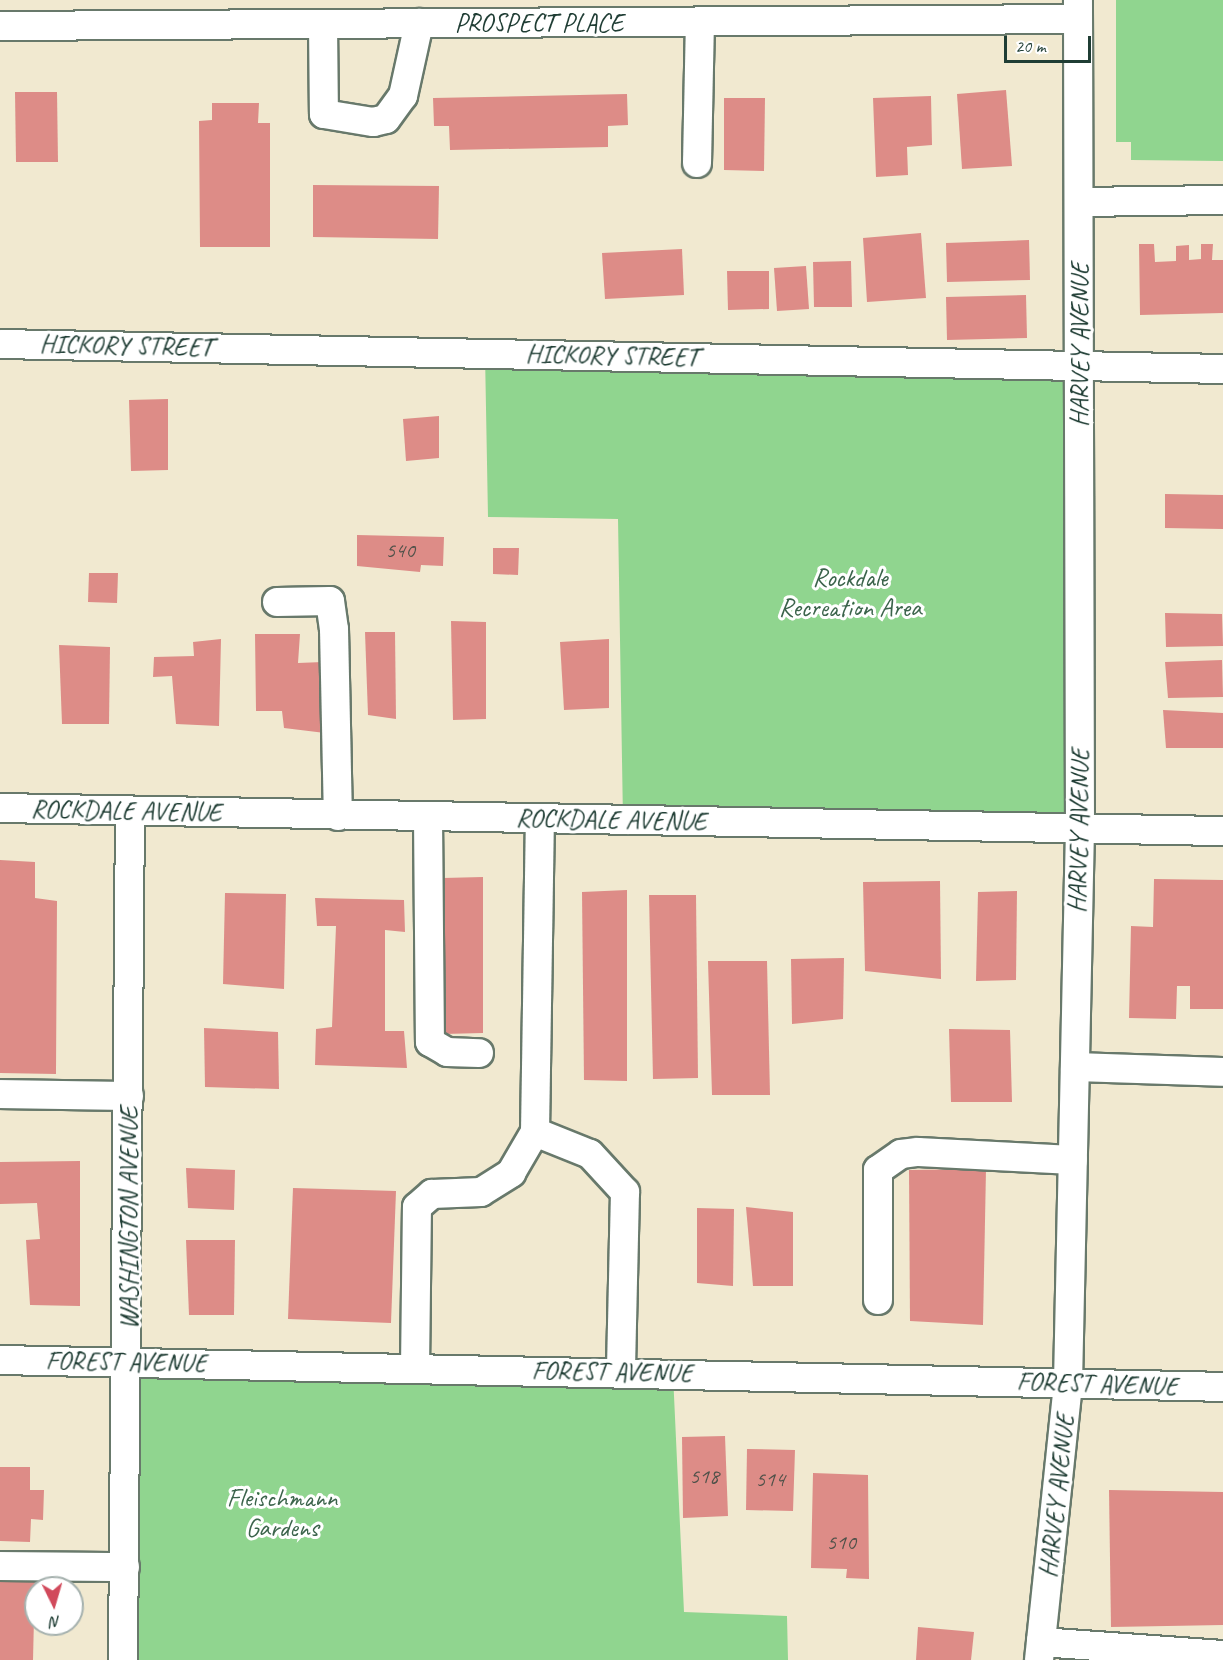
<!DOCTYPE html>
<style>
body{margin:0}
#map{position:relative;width:1223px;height:1660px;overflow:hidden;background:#f1e9d0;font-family:Caveat,sans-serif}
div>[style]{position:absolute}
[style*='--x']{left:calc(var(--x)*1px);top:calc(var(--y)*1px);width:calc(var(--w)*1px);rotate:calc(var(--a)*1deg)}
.green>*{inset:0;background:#90d58f}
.building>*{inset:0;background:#dd8c87}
.roads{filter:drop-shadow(2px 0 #68796b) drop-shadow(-2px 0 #68796b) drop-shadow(0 2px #68796b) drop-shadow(0 -2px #68796b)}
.minor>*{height:28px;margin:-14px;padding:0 14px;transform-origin:14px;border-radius:14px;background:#fff}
span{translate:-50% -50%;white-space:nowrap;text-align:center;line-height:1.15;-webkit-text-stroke:6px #fff;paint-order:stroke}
.number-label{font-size:22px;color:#4e5149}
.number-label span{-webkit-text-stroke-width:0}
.street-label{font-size:26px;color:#1f3d34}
.park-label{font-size:26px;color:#3b634b}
.north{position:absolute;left:24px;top:1576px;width:60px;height:60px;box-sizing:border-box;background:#fff;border:2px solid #a5b1ae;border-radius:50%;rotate:175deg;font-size:16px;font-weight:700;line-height:24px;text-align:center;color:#1f3d34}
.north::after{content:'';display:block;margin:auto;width:21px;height:27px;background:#d1495b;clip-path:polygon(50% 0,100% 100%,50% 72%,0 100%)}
.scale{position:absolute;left:1004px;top:36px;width:87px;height:27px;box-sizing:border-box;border:3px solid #1f3d34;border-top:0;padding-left:8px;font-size:18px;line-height:21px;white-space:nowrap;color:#1f3d34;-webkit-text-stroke:4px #fff;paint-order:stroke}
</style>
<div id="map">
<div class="green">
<i style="clip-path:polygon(1116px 0,1223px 0,1223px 161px,1131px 160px,1131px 142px,1116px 142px)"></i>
<i style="clip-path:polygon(485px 354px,1080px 366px,1080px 828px,623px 820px,618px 519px,488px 517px)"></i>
<i style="clip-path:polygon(128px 1362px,673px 1374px,684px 1612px,787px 1616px,788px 1660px,123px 1660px)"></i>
</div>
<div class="building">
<i style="clip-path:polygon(1006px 90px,1012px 166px,962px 169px,957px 94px)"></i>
<i style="clip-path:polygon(15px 92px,57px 92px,58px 162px,16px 162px)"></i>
<i style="clip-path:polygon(627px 94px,628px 125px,608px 126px,608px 147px,450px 150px,449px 126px,434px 126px,433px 98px)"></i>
<i style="clip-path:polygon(931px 96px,932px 145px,907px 147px,908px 175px,876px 177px,873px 98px)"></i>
<i style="clip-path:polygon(724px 98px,765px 98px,764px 171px,724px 170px)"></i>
<i style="clip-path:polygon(212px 103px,259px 103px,258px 123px,270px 123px,270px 247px,200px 247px,199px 121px,212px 120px)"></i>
<i style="clip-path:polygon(313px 185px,439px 186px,438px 239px,313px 237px)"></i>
<i style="clip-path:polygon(921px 233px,926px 298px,867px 302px,863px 238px)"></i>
<i style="clip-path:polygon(1029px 240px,1030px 280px,947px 282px,946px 243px)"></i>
<i style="clip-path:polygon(1139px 244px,1154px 244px,1155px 262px,1176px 261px,1176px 246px,1189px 245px,1189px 260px,1201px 259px,1201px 244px,1213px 244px,1212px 260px,1223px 260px,1223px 313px,1140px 315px)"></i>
<i style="clip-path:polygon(682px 249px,684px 295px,605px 299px,602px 253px)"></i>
<i style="clip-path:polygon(851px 261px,852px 307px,814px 307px,813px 262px)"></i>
<i style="clip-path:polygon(806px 266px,809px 309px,777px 311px,774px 268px)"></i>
<i style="clip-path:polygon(727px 271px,769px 271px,769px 309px,728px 310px)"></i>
<i style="clip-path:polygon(1026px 295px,1027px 338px,947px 340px,946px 297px)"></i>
<i style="clip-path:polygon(168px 399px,168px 470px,131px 471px,129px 400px)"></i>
<i style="clip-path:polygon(439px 416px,439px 458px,406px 461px,403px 419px)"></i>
<i style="clip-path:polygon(1165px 494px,1223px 495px,1223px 529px,1165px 528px)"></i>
<i style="clip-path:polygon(357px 535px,444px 537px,443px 566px,421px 565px,420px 572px,357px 566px)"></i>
<i style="clip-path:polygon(493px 548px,519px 548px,518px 575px,493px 574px)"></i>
<i style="clip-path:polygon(89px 573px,118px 573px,117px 603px,88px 602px)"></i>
<i style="clip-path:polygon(1165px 613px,1222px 614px,1223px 646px,1166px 647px)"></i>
<i style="clip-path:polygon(451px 621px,486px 622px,486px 719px,453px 720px)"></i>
<i style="clip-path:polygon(365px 632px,395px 632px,396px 719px,368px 715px)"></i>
<i style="clip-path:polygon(255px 634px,300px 634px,298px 663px,323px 662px,325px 733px,284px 728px,282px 711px,256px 711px)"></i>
<i style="clip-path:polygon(221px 639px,219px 726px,176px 724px,172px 676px,153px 677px,154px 657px,194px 656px,193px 642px)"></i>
<i style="clip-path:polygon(609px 639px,609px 708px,564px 710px,560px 642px)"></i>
<i style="clip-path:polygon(59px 645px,110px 647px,109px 724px,62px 724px)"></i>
<i style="clip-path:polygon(1222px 660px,1223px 697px,1168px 698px,1165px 662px)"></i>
<i style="clip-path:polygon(1163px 710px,1223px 713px,1223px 748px,1166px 748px)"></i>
<i style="clip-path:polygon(0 860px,35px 862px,35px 898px,57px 901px,56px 1074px,0 1073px)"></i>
<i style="clip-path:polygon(483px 877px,483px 1033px,444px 1034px,443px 878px)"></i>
<i style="clip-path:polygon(1154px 879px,1223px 880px,1223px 1009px,1190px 1009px,1190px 986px,1177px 986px,1176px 1019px,1129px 1018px,1131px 926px,1153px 927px)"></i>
<i style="clip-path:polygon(940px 881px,941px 979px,865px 971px,863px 882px)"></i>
<i style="clip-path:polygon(627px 890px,627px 1081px,584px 1080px,582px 892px)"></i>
<i style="clip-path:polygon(1017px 891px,1016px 980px,976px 981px,978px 892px)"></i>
<i style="clip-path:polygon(225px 893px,286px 894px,284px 989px,223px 984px)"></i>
<i style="clip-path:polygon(649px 895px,696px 895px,698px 1078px,653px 1079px)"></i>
<i style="clip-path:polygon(315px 898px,404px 900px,405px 932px,385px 930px,385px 1031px,404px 1031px,407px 1068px,315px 1065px,316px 1029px,332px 1027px,336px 926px,317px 926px)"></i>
<i style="clip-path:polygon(844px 958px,843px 1019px,792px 1024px,791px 959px)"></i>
<i style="clip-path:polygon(708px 961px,767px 961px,770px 1095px,712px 1095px)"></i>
<i style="clip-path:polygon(204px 1028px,278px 1032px,279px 1089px,205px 1087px)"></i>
<i style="clip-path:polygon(949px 1029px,1010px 1030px,1012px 1102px,951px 1102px)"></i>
<i style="clip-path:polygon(80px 1161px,80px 1306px,30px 1305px,26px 1240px,40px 1239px,37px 1203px,0 1204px,0 1162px)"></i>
<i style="clip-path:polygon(186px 1168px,235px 1170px,234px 1210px,188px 1208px)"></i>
<i style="clip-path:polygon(986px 1169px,983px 1325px,910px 1321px,909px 1170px)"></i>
<i style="clip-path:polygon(293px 1188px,396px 1191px,391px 1323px,288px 1319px)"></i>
<i style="clip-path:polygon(746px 1207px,793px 1212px,793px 1286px,753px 1286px)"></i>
<i style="clip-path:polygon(697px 1208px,734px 1209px,733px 1286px,697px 1283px)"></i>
<i style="clip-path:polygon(186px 1240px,235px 1240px,234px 1315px,189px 1315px)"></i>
<i style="clip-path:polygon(725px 1436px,728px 1516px,683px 1518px,682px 1437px)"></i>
<i style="clip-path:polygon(747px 1449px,795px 1450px,793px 1511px,746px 1510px)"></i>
<i style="clip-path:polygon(0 1467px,30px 1467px,30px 1490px,44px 1490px,43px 1520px,31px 1519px,30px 1542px,0 1541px)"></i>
<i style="clip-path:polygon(813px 1473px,868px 1475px,869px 1579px,846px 1578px,847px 1569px,811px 1568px)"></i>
<i style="clip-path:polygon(1109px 1490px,1223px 1492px,1223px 1625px,1111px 1627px)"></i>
<i style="clip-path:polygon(0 1575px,35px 1575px,33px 1660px,0 1660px)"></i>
<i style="clip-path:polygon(918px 1627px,974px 1632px,971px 1660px,916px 1660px)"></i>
</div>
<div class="roads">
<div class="minor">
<i style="--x:323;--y:24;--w:90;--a:89.4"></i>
<i style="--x:324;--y:114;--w:50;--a:9.3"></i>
<i style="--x:373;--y:122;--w:13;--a:-13"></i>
<i style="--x:386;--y:119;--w:29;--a:-54"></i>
<i style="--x:403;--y:96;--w:75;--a:-77.6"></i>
<i style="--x:0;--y:26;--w:1078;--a:-0.37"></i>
<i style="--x:697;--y:163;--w:141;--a:-88.8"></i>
<i style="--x:1079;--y:202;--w:144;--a:-0.8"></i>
<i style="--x:0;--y:344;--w:1223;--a:1.17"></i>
<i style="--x:277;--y:602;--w:53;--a:-1.1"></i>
<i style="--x:330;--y:601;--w:28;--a:82"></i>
<i style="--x:334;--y:629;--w:187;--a:88.8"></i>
<i style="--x:0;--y:808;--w:1223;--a:1.08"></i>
<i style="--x:428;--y:817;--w:225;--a:89.5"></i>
<i style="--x:430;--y:1042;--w:20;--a:30"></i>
<i style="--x:447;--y:1052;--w:32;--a:2"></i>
<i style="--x:1075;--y:1067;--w:148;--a:1.9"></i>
<i style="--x:0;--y:1094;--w:129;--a:0.9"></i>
<i style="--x:535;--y:1132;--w:59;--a:21.8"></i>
<i style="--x:590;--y:1154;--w:52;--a:47.4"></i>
<i style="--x:625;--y:1192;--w:181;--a:91.3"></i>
<i style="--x:878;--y:1300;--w:130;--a:-90"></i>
<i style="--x:878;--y:1170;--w:28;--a:-35"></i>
<i style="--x:901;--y:1154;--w:17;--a:-7"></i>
<i style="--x:918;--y:1152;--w:155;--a:3"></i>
<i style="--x:0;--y:1360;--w:1223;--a:1.26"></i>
<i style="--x:415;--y:1368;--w:161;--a:-89.3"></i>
<i style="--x:417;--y:1207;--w:20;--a:-41"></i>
<i style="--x:432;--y:1194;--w:49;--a:-2.3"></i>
<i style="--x:481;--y:1192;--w:36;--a:-32"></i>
<i style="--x:511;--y:1173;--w:48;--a:-59.7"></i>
<i style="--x:535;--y:1132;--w:313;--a:-89.1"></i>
<i style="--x:0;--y:1566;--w:125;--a:0.5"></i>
<i style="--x:1041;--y:1642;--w:182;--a:4.1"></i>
<i style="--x:123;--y:1660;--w:848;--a:-89.53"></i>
<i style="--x:1039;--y:1660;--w:279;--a:-84"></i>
<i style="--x:1068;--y:1383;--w:555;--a:-88.76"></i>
<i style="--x:1080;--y:828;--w:828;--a:-90.14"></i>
</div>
</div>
<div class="number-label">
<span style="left:400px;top:551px">540</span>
<span style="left:704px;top:1477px">518</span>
<span style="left:770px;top:1480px">514</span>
<span style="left:841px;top:1543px">510</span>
</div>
<div class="street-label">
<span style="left:539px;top:23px">PROSPECT PLACE</span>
<span style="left:1080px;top:345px;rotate:-90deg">HARVEY AVENUE</span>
<span style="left:126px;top:346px;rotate:1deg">HICKORY STREET</span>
<span style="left:612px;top:356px;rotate:1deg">HICKORY STREET</span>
<span style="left:126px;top:811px;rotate:1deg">ROCKDALE AVENUE</span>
<span style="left:611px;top:820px;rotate:1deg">ROCKDALE AVENUE</span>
<span style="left:1079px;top:831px;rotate:-89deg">HARVEY AVENUE</span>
<span style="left:129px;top:1218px;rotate:-90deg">WASHINGTON AVENUE</span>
<span style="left:126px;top:1362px;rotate:1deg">FOREST AVENUE</span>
<span style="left:612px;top:1372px;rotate:1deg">FOREST AVENUE</span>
<span style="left:1097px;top:1384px;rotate:2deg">FOREST AVENUE</span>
<span style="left:1057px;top:1496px;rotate:-84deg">HARVEY AVENUE</span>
</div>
<div class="park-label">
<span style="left:850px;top:593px">Rockdale<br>Recreation Area</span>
<span style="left:282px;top:1513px">Fleischmann<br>Gardens</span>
</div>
<div class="north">N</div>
<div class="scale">20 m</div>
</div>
